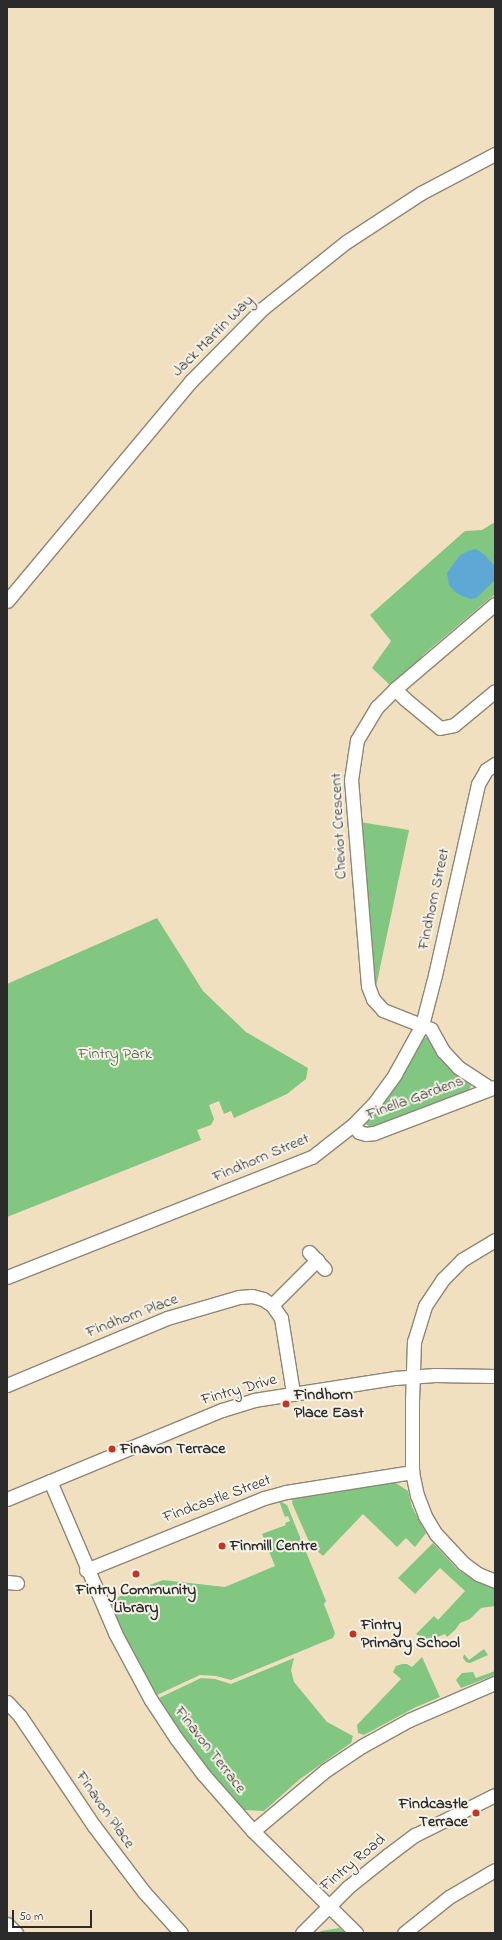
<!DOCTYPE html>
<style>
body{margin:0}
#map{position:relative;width:502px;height:1940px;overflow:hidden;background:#f0e0c0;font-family:"Indie Flower",sans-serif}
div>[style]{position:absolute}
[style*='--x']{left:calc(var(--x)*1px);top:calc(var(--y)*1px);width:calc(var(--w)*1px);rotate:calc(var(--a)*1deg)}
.green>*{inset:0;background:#81c782}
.water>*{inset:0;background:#5da8d5}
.roads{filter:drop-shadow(1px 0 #8e8676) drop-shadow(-1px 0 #8e8676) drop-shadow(0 1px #8e8676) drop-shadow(0 -1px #8e8676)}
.minor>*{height:13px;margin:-6.5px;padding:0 6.5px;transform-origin:6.5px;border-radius:6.5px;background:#fff}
.dots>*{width:11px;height:11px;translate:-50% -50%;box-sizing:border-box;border:2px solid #f7f3e8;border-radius:50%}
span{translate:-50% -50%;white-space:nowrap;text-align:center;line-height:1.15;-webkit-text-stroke:4px #f7f3e8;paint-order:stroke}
.street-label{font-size:16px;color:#2b2b2b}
.park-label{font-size:16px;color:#455a45}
.poi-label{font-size:16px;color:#2b2b2b;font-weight:700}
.left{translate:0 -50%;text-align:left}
.right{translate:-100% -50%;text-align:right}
.frame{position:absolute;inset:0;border:8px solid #2b2b2b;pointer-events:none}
.scale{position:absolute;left:12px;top:1910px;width:80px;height:18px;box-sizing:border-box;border:2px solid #2b2b2b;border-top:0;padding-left:5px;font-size:12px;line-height:14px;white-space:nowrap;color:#2b2b2b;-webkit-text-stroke:3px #f7f3e8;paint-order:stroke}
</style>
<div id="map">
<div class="green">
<i style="clip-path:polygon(495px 522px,495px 594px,423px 655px,417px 664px,391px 686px,372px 668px,391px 641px,370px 615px,465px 531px,482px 530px)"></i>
<i style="clip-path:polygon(360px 822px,409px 830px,376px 987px)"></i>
<i style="clip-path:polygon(157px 918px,203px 991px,246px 1032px,308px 1068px,306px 1079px,287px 1094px,234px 1118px,231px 1111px,224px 1114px,219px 1101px,209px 1105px,214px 1119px,211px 1125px,197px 1130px,201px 1140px,7px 1217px,7px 984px)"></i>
<i style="clip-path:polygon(428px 1037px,471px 1086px,469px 1090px,372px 1128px,366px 1124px,366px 1118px,404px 1070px,422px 1038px)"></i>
<i style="clip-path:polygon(393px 1481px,408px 1491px,412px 1507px,426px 1533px,415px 1547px,406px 1538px,397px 1547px,363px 1514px,323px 1556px,310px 1544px,292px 1503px,293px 1497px)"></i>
<i style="clip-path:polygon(279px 1501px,287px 1505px,326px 1601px,324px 1604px,335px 1633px,333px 1638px,231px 1680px,216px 1676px,200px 1675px,157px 1695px,135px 1658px,108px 1601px,163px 1580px,225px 1587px,275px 1566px,262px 1534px,286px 1525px,285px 1523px,290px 1521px,288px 1516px,285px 1517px)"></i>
<i style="clip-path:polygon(433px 1543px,458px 1570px,473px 1579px,495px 1588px,495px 1606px,481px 1608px,470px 1619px,460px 1623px,455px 1630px,447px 1637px,445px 1634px,435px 1638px,436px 1641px,427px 1640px,416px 1634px,434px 1616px,438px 1620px,465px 1591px,440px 1568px,415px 1594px,398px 1578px)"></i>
<i style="clip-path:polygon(484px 1649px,488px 1655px,470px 1663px,466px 1662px,463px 1658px,464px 1654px,469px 1660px)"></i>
<i style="clip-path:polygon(422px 1657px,440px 1697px,414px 1708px,364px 1735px,358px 1733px,357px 1725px,401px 1679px,393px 1672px,396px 1666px,402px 1664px,407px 1664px,412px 1667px)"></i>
<i style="clip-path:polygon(294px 1658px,291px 1670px,294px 1682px,327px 1722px,353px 1736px,351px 1743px,300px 1779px,264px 1811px,244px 1810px,206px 1766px,181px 1732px,159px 1698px,201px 1678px,215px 1679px,231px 1684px)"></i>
<i style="clip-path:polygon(495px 1671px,495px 1675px,461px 1688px,456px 1680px,462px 1673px,473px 1672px,476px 1678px)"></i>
<i style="clip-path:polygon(339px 1928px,345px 1933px,319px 1933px,321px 1931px)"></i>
</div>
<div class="water">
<i style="clip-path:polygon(476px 549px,485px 555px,495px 567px,495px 580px,476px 598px,471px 599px,462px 596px,455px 592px,449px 585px,447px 573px,460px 555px,468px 551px)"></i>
</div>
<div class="roads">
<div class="minor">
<i style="--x:7;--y:601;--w:287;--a:-50.1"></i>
<i style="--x:191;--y:381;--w:101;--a:-45.4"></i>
<i style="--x:262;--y:309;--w:107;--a:-38.6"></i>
<i style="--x:346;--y:242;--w:90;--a:-33.2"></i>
<i style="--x:421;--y:193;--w:84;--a:-27.8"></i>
<i style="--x:395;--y:689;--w:14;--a:45"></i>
<i style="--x:405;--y:699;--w:45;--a:39.6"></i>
<i style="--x:440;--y:728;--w:14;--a:-12"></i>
<i style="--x:454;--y:725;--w:53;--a:-39.7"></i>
<i style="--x:490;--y:1088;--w:38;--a:-147"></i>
<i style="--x:458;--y:1067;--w:22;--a:-133"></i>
<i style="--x:443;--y:1051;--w:25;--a:-119"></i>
<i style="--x:431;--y:1029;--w:52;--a:-158.4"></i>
<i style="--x:383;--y:1010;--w:15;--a:-132"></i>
<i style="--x:373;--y:999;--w:14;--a:-111"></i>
<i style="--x:368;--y:986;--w:207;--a:-94.7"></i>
<i style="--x:351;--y:780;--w:40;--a:-81.5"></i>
<i style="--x:357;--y:740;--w:39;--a:-59"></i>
<i style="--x:377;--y:707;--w:25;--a:-45"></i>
<i style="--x:395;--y:689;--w:131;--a:-40.4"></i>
<i style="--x:353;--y:1125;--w:9;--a:49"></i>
<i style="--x:359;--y:1132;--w:7;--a:16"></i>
<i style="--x:366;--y:1134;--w:8;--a:-7"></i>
<i style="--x:374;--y:1133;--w:129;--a:-20.8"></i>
<i style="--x:495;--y:1240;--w:39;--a:149"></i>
<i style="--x:462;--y:1260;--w:27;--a:135"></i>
<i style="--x:443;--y:1279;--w:32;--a:124"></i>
<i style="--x:425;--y:1306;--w:37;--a:107"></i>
<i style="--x:414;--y:1341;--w:60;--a:91.9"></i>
<i style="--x:412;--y:1401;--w:71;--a:90"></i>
<i style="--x:412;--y:1472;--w:24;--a:78"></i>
<i style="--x:417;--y:1495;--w:22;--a:69"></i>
<i style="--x:425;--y:1516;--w:21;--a:59"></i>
<i style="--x:436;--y:1534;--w:40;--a:47"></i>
<i style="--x:463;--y:1563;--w:19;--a:36"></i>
<i style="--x:478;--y:1574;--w:18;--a:22"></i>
<i style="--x:309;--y:1252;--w:23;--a:47"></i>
<i style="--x:7;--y:1277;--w:328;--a:-21.5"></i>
<i style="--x:312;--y:1157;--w:52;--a:-38"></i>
<i style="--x:353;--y:1125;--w:32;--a:-46"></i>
<i style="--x:375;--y:1102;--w:34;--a:-54"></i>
<i style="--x:395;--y:1074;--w:56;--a:-61.1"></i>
<i style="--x:422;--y:1025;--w:52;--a:-75.4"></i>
<i style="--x:435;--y:975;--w:196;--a:-77.3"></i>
<i style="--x:478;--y:784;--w:16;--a:-60"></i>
<i style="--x:486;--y:770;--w:11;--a:-34"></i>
<i style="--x:272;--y:1305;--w:64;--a:-45"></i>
<i style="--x:7;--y:1385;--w:173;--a:-22.7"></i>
<i style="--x:167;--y:1318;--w:75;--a:-16.3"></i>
<i style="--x:239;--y:1297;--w:13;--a:-4"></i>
<i style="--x:252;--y:1296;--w:11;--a:15"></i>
<i style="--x:263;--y:1299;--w:11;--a:34"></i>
<i style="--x:272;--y:1305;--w:16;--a:55"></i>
<i style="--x:281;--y:1318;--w:76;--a:80.9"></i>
<i style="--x:50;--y:1481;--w:165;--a:66.8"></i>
<i style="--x:115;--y:1633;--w:76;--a:61.8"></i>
<i style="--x:151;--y:1700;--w:45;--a:56.7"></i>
<i style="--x:176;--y:1738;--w:45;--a:53.1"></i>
<i style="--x:203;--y:1774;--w:76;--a:48.7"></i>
<i style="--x:253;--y:1831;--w:145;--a:44.7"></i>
<i style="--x:7;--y:1499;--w:233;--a:-22.5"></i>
<i style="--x:222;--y:1410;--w:34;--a:-17"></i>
<i style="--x:254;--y:1400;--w:143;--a:-8.9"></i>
<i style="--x:395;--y:1378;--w:40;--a:-4.3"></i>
<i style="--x:435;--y:1375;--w:60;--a:1"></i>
<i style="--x:86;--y:1570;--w:192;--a:-22"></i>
<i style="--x:264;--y:1498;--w:23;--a:-15"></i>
<i style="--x:286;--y:1492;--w:128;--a:-9"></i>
<i style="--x:7;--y:1582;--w:10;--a:6"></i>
<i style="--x:7;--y:1702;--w:19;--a:47"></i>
<i style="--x:20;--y:1716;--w:133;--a:56.1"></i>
<i style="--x:94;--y:1826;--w:83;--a:52.9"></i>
<i style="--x:144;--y:1892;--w:55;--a:47.9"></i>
<i style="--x:253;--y:1831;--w:95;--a:-39.9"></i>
<i style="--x:326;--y:1770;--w:43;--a:-33.7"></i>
<i style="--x:362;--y:1746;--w:54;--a:-29"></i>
<i style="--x:409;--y:1720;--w:94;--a:-23.3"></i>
<i style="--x:7;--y:1924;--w:13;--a:45"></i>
<i style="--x:302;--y:1933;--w:65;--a:-45"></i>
<i style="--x:348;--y:1887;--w:51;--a:-38.7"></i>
<i style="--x:388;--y:1855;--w:34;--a:-37"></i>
<i style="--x:415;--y:1835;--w:89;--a:-26.6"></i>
<i style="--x:404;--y:1933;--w:58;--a:-38.7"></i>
<i style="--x:449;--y:1897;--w:53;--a:-30.4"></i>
</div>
</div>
<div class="dots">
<i style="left:286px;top:1404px;background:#c8321e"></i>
<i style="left:112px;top:1449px;background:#c8321e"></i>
<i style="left:222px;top:1546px;background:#c8321e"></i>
<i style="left:136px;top:1574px;background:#c8321e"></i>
<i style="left:353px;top:1634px;background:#c8321e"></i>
<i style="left:476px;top:1813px;background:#c8321e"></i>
</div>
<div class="street-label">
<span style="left:213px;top:336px;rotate:-45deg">Jack Martin Way</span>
<span style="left:339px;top:826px;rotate:-93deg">Cheviot Crescent</span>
<span style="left:434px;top:899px;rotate:-78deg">Findhorn Street</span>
<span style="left:415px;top:1098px;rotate:-20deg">Finella Gardens</span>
<span style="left:261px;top:1158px;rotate:-23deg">Findhorn Street</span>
<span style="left:132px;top:1316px;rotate:-21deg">Findhorn Place</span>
<span style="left:239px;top:1390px;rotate:-16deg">Fintry Drive</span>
<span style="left:217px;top:1499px;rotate:-20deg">Findcastle Street</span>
<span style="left:210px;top:1750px;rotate:52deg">Finavon Terrace</span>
<span style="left:105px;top:1810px;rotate:55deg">Finavon Place</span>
<span style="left:353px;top:1863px;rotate:-40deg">Fintry Road</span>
</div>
<div class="park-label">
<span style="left:115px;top:1054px">Fintry Park</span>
</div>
<div class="poi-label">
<span class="left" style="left:294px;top:1404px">Findhorn<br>Place East</span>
<span class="left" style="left:120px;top:1449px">Finavon Terrace</span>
<span class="left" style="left:230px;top:1546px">Finmill Centre</span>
<span style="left:136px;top:1599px">Fintry Community<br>Library</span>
<span class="left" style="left:361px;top:1634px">Fintry<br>Primary School</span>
<span class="right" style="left:468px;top:1813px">Findcastle<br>Terrace</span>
</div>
<div class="frame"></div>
<div class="scale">50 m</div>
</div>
